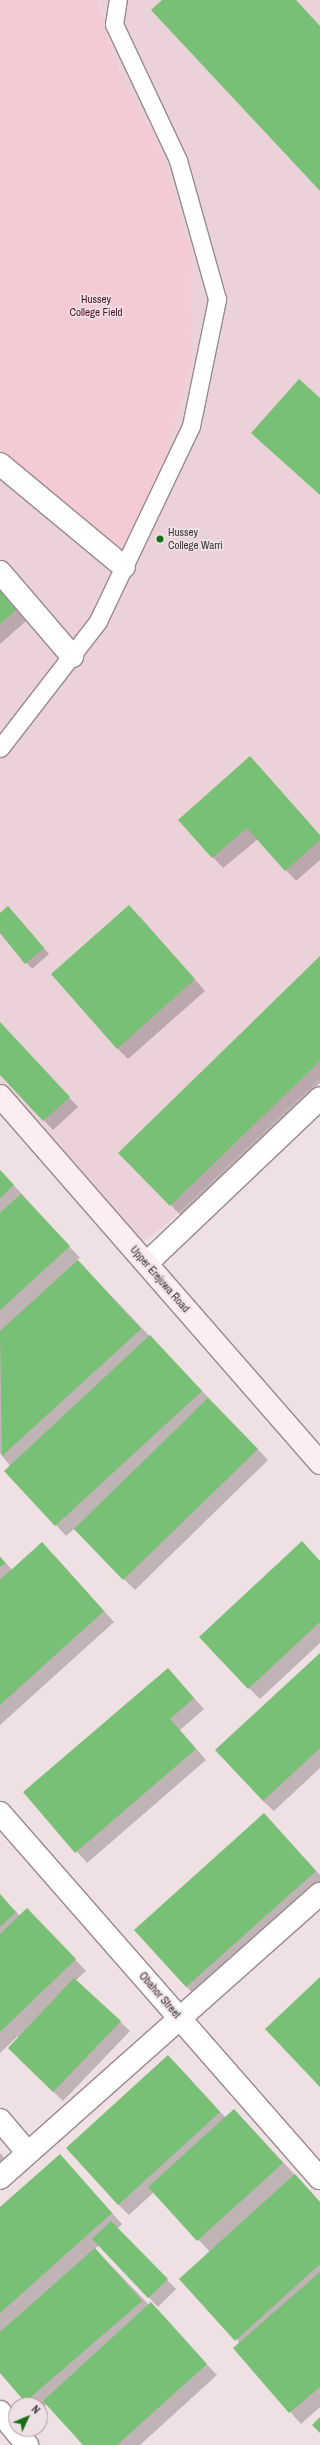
<!DOCTYPE html>
<style>
body{margin:0}
#map{position:relative;width:320px;height:2445px;overflow:hidden;background:#efe0e3;font-family:"Archivo Narrow",sans-serif}
div>[style]{position:absolute}
[style*='--x']{left:calc(var(--x)*1px);top:calc(var(--y)*1px);width:calc(var(--w)*1px);rotate:calc(var(--a)*1deg)}
.built>*{inset:0;background:#ead2d8}
.green>*{inset:0;background:#f4cbd5}
.shadow>*{inset:0;background:#0003}
.building>*{inset:0;background:#77c075}
.roads{filter:drop-shadow(1px 0 #998a8e) drop-shadow(-1px 0 #998a8e) drop-shadow(0 1px #998a8e) drop-shadow(0 -1px #998a8e)}
.lane>*{height:17px;margin:-8.5px;padding:0 8.5px;transform-origin:8.5px;border-radius:8.5px;background:#fff}
.street>*{height:22px;margin:-11px;padding:0 11px;transform-origin:11px;border-radius:11px;background:#fff}
.secondary>*{height:22px;margin:-11px;padding:0 11px;transform-origin:11px;border-radius:11px;background:#fcedf1}
.dots>*{width:11px;height:11px;translate:-50% -50%;box-sizing:border-box;border:2px solid #efe0e3;border-radius:50%}
span{translate:-50% -50%;white-space:nowrap;text-align:center;line-height:1.15;-webkit-text-stroke:3.5px #efe0e3;paint-order:stroke}
.park-label{font-size:11px;color:#52132a}
.poi-label{font-size:11px;color:#40393b}
.left{translate:0 -50%;text-align:left}
.street-label{font-size:11px;color:#40393b}
.north{position:absolute;left:8px;top:2397px;width:40px;height:40px;box-sizing:border-box;background:#efe0e3;border:1px solid #a99da0;border-radius:50%;rotate:46deg;font-size:11px;font-weight:700;line-height:16px;text-align:center;color:#40393b}
.north::after{content:'';display:block;margin:auto;width:14px;height:18px;background:#176f1a;clip-path:polygon(50% 0,100% 100%,50% 72%,0 100%)}
</style>
<div id="map">
<div class="built">
<i style="clip-path:polygon(0 0,320px 0,320px 1078px,162px 1228px,140px 1244px,0 1087px)"></i>
</div>
<div class="green">
<i style="clip-path:polygon(0 0,96px 0,118px 71px,160px 148px,191px 255px,192px 358px,167px 452px,120px 556px,0 449px)"></i>
</div>
<div class="shadow">
<i style="clip-path:polygon(0 591px,26px 621px,0 644px)"></i>
<i style="clip-path:polygon(179px 820px,320px 835px,320px 860px,296px 881px,258px 839px,223px 868px)"></i>
<i style="clip-path:polygon(14px 913px,49px 954px,32px 969px,0 932px,0 914px)"></i>
<i style="clip-path:polygon(140px 917px,205px 991px,128px 1059px,117px 1048px)"></i>
<i style="clip-path:polygon(320px 958px,320px 1083px,182px 1217px,171px 1205px)"></i>
<i style="clip-path:polygon(0 1023px,78px 1107px,53px 1130px,0 1073px)"></i>
<i style="clip-path:polygon(0 1170px,80px 1258px,77px 1260px,268px 1460px,135px 1590px,74px 1529px,66px 1536px,56px 1525px,0 1453px)"></i>
<i style="clip-path:polygon(53px 1554px,114px 1622px,0 1725px,0 1556px,12px 1570px)"></i>
<i style="clip-path:polygon(320px 1562px,320px 1643px,260px 1699px,249px 1688px)"></i>
<i style="clip-path:polygon(320px 1654px,320px 1768px,274px 1811px,263px 1801px)"></i>
<i style="clip-path:polygon(168px 1669px,204px 1709px,180px 1730px,206px 1760px,87px 1863px,25px 1792px)"></i>
<i style="clip-path:polygon(264px 1814px,320px 1875px,320px 1888px,197px 1998px,135px 1930px)"></i>
<i style="clip-path:polygon(0 1895px,20px 1916px,38px 1920px,86px 1971px,76px 1980px,130px 2031px,63px 2101px,18px 2058px,18px 2036px,0 2053px)"></i>
<i style="clip-path:polygon(179px 2067px,226px 2118px,245px 2121px,320px 2202px,320px 2407px,301px 2424px,234px 2348px,239px 2344px,210px 2252px,154px 2192px,129px 2215px,118px 2204px)"></i>
<i style="clip-path:polygon(0 2153px,7px 2161px,0 2168px)"></i>
<i style="clip-path:polygon(70px 2166px,122px 2224px,117px 2229px,176px 2289px,158px 2307px,99px 2245px,95px 2249px,217px 2375px,140px 2445px,84px 2445px,47px 2404px,40px 2410px,40px 2405px,30px 2405px,0 2372px,0 2209px)"></i>
</div>
<div class="building">
<i style="clip-path:polygon(162px 0,296px 0,320px 26px,320px 191px,151px 10px)"></i>
<i style="clip-path:polygon(299px 379px,320px 398px,320px 495px,251px 433px)"></i>
<i style="clip-path:polygon(0 591px,16px 610px,0 624px)"></i>
<i style="clip-path:polygon(250px 756px,320px 835px,320px 840px,285px 871px,247px 828px,212px 858px,178px 820px)"></i>
<i style="clip-path:polygon(129px 905px,195px 979px,117px 1049px,51px 974px)"></i>
<i style="clip-path:polygon(8px 906px,44px 948px,25px 964px,0 933px,0 913px)"></i>
<i style="clip-path:polygon(320px 956px,320px 1061px,170px 1206px,118px 1153px)"></i>
<i style="clip-path:polygon(0 1022px,70px 1097px,43px 1121px,0 1075px)"></i>
<i style="clip-path:polygon(0 1170px,14px 1185px,0 1198px)"></i>
<i style="clip-path:polygon(21px 1194px,70px 1246px,0 1310px,0 1213px)"></i>
<i style="clip-path:polygon(78px 1260px,141px 1329px,2px 1456px,0 1331px)"></i>
<i style="clip-path:polygon(150px 1335px,202px 1391px,55px 1526px,4px 1471px)"></i>
<i style="clip-path:polygon(208px 1398px,258px 1449px,123px 1580px,74px 1529px)"></i>
<i style="clip-path:polygon(302px 1541px,320px 1561px,320px 1622px,248px 1689px,199px 1637px)"></i>
<i style="clip-path:polygon(42px 1542px,104px 1611px,0 1705px,0 1580px)"></i>
<i style="clip-path:polygon(0 1557px,5px 1563px,0 1567px)"></i>
<i style="clip-path:polygon(320px 1653px,320px 1748px,263px 1801px,215px 1750px)"></i>
<i style="clip-path:polygon(168px 1668px,194px 1698px,170px 1719px,196px 1749px,75px 1853px,23px 1792px)"></i>
<i style="clip-path:polygon(264px 1813px,316px 1871px,186px 1987px,134px 1930px)"></i>
<i style="clip-path:polygon(0 1894px,16px 1912px,0 1927px)"></i>
<i style="clip-path:polygon(27px 1908px,76px 1959px,0 2032px,0 1934px)"></i>
<i style="clip-path:polygon(320px 1977px,320px 2087px,265px 2029px)"></i>
<i style="clip-path:polygon(74px 1978px,121px 2021px,53px 2092px,8px 2048px)"></i>
<i style="clip-path:polygon(168px 2055px,220px 2112px,118px 2205px,66px 2148px)"></i>
<i style="clip-path:polygon(234px 2109px,283px 2163px,197px 2241px,148px 2187px)"></i>
<i style="clip-path:polygon(60px 2154px,112px 2213px,0 2313px,0 2207px)"></i>
<i style="clip-path:polygon(295px 2174px,320px 2202px,320px 2264px,235px 2341px,179px 2279px)"></i>
<i style="clip-path:polygon(111px 2221px,168px 2279px,148px 2298px,92px 2239px)"></i>
<i style="clip-path:polygon(95px 2248px,142px 2301px,25px 2402px,0 2373px,0 2332px)"></i>
<i style="clip-path:polygon(320px 2272px,320px 2387px,289px 2413px,233px 2348px)"></i>
<i style="clip-path:polygon(151px 2302px,207px 2364px,117px 2445px,83px 2445px,43px 2401px)"></i>
<i style="clip-path:polygon(320px 2417px,320px 2433px,312px 2425px)"></i>
</div>
<div class="roads">
<div class="lane">
<i style="--x:0;--y:748;--w:160;--a:-52.3"></i>
<i style="--x:98;--y:621;--w:216;--a:-64.5"></i>
<i style="--x:191;--y:426;--w:130;--a:-78.4"></i>
<i style="--x:217;--y:299;--w:144;--a:-105.7"></i>
<i style="--x:178;--y:160;--w:150;--a:-115.2"></i>
<i style="--x:114;--y:24;--w:24;--a:-81"></i>
</div>
<div class="street">
<i style="--x:0;--y:464;--w:161;--a:39.7"></i>
<i style="--x:0;--y:572;--w:111;--a:49.4"></i>
<i style="--x:147;--y:1263;--w:239;--a:-43.6"></i>
<i style="--x:0;--y:1813;--w:485;--a:48.8"></i>
<i style="--x:0;--y:2120;--w:42;--a:49.8"></i>
<i style="--x:0;--y:2178;--w:428;--a:-41.6"></i>
<i style="--x:0;--y:2412;--w:43;--a:50.7"></i>
</div>
<div class="secondary">
<i style="--x:0;--y:1096;--w:487;--a:48.9"></i>
</div>
</div>
<div class="dots">
<i style="left:160px;top:539px;background:#176f1a"></i>
</div>
<div class="park-label">
<span style="left:96px;top:306px">Hussey<br>College Field</span>
</div>
<div class="poi-label">
<span class="left" style="left:168px;top:539px">Hussey<br>College Warri</span>
</div>
<div class="street-label">
<span style="left:160px;top:1279px;rotate:49deg">Upper Erejuwa Road</span>
<span style="left:160px;top:1995px;rotate:49deg">Obahor Street</span>
</div>
<div class="north">N</div>
</div>
